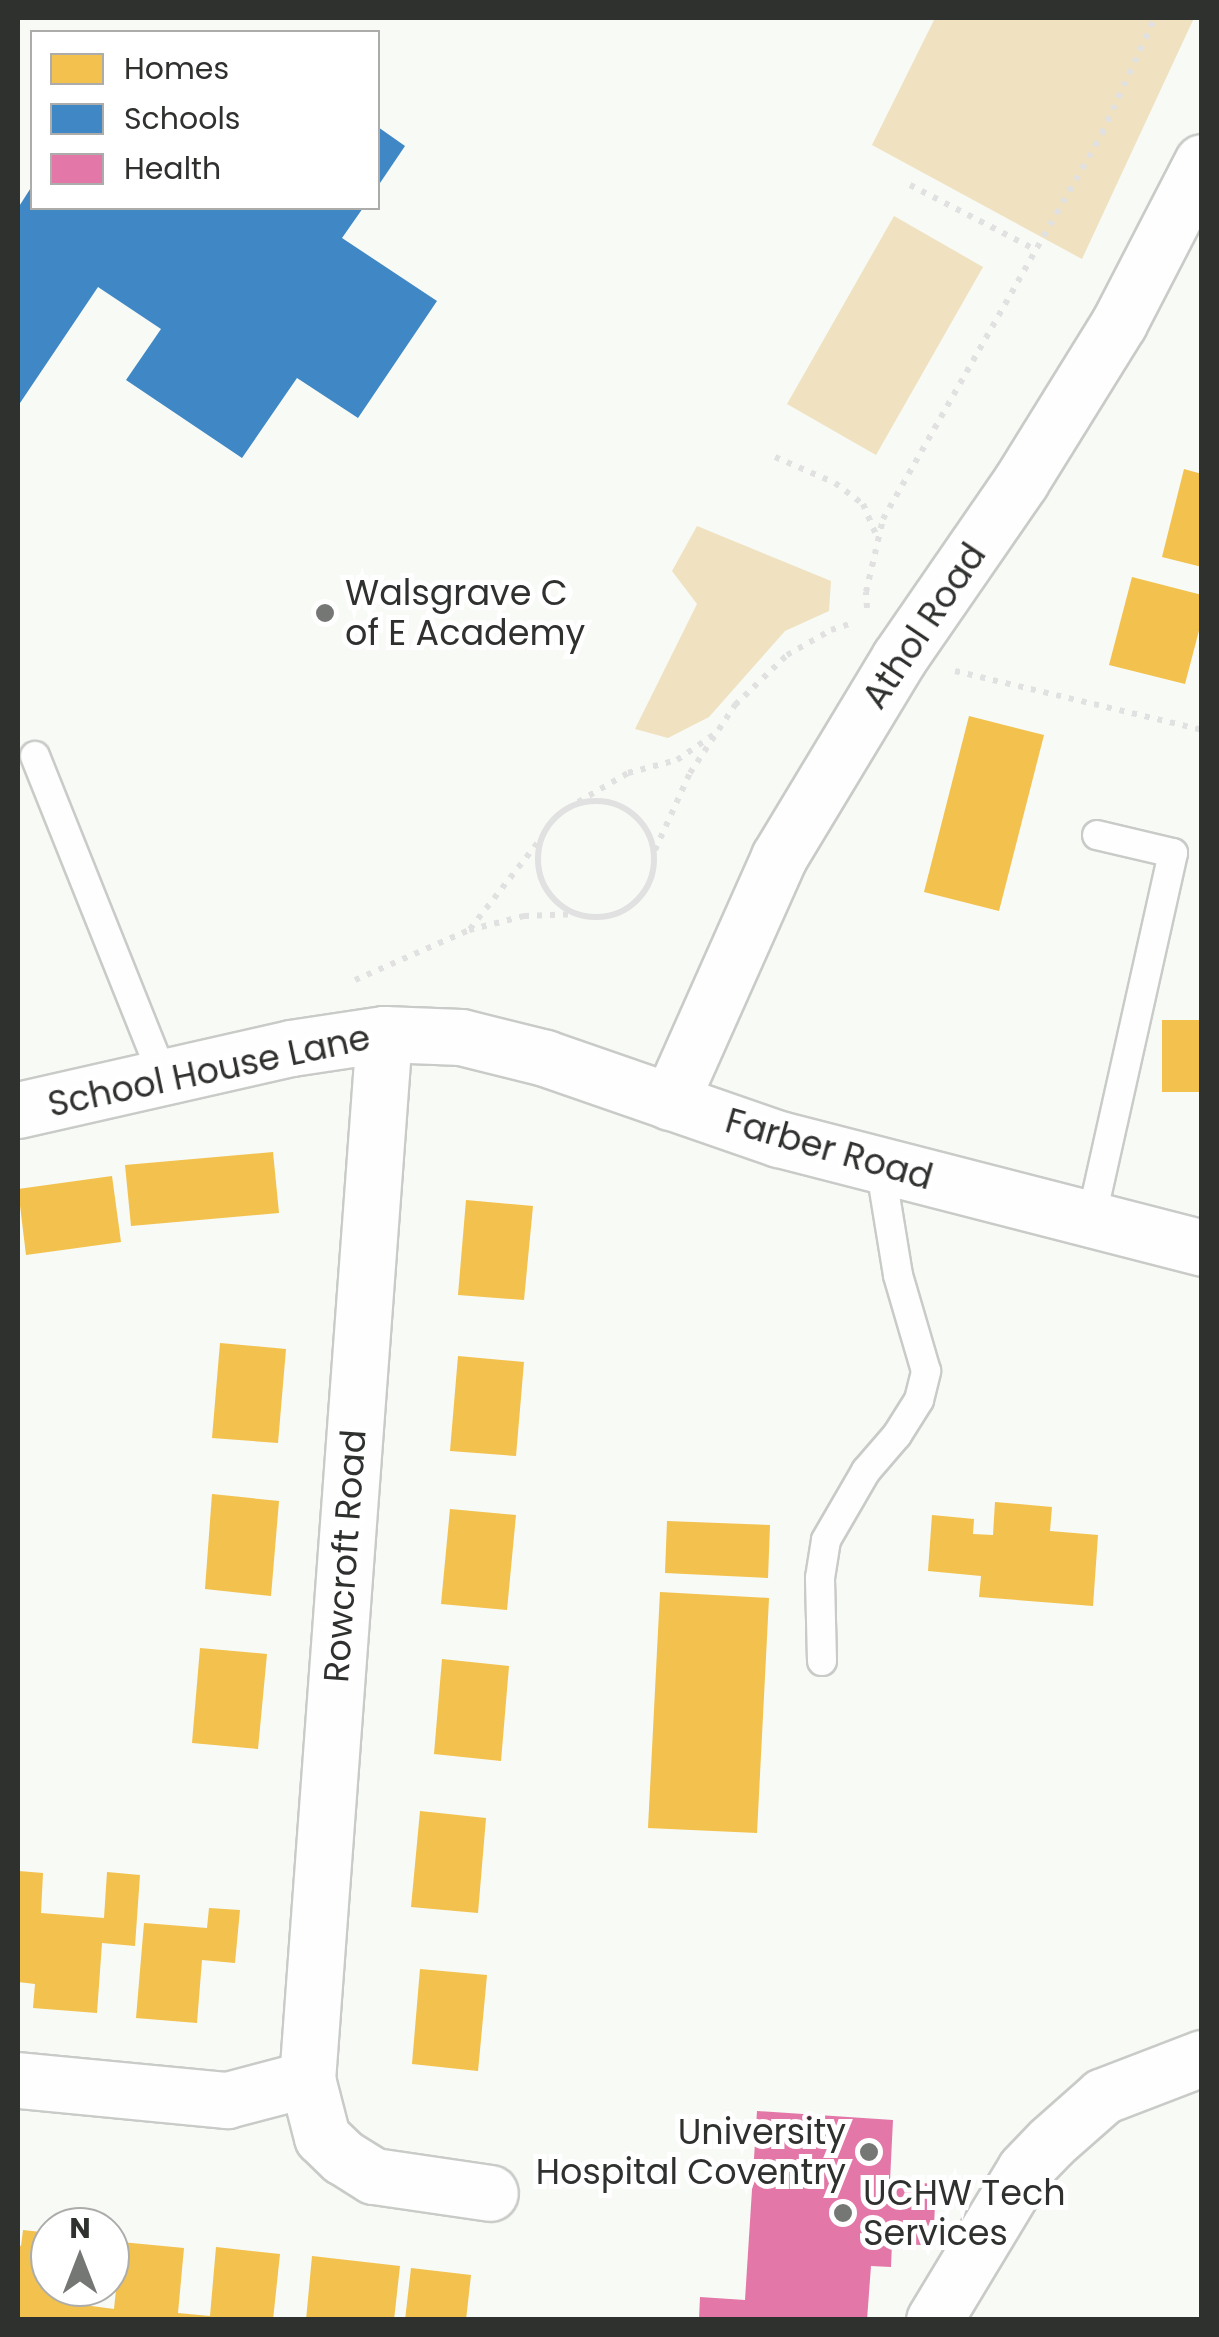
<!DOCTYPE html>
<style>
body{margin:0}
#map{position:relative;width:1219px;height:2337px;overflow:hidden;background:#f7faf5;font-family:Poppins,sans-serif}
div>[style]{position:absolute}
[style*='--x']{left:calc(var(--x)*1px);top:calc(var(--y)*1px);width:calc(var(--w)*1px);rotate:calc(var(--a)*1deg)}
.green>*{inset:0;background:#f0e1c0}
.homes>*{inset:0;background:#f2c14e}
.schools>*{inset:0;background:#3f88c5}
.health>*{inset:0;background:#e377a8}
.path>*{height:6px;margin-top:-3px;transform-origin:0;background:repeating-linear-gradient(90deg,#e0e1e0 0 5px,transparent 0 13px)}
.path>.ring{margin:-3px;padding:0;box-sizing:content-box;background:none;border:6px solid #e0e1e0;border-radius:50%}
.roads{filter:drop-shadow(2px 0 #c8cbc7) drop-shadow(-2px 0 #c8cbc7) drop-shadow(0 2px #c8cbc7) drop-shadow(0 -2px #c8cbc7)}
.lane>*{height:28px;margin:-14px;padding:0 14px;transform-origin:14px;border-radius:14px;background:#fefefe}
.street>*{height:55px;margin:-27.5px;padding:0 27.5px;transform-origin:27.5px;border-radius:27.5px;background:#fefefe}
.dots>*{width:28px;height:28px;translate:-50% -50%;box-sizing:border-box;border:5px solid #fff;border-radius:50%}
span{translate:-50% -50%;white-space:nowrap;text-align:center;line-height:1.15;-webkit-text-stroke:10px #fff;paint-order:stroke}
.poi-label{font-size:35px;color:#2f312e}
.left{translate:0 -50%;text-align:left}
.right{translate:-100% -50%;text-align:right}
.street-label{font-size:35px;color:#2f312e}
.frame{position:absolute;inset:0;border:20px solid #2f312e;pointer-events:none}
.legend{position:absolute;left:30px;top:30px;width:350px;height:180px;box-sizing:border-box;background:#fff;border:2px solid #acadab;margin:0;padding:12px 18px;list-style:none;font-size:30px;color:#2f312e}
.legend li{display:flex;align-items:center;gap:20px;height:50px}
.legend b{width:50px;border:2px solid #acadab}
.north{position:absolute;left:30px;top:2207px;width:100px;height:100px;box-sizing:border-box;background:#fff;border:2px solid #acadab;border-radius:50%;rotate:0deg;font-size:28px;font-weight:700;line-height:40px;text-align:center;color:#2f312e}
.north::after{content:'';display:block;margin:auto;width:35px;height:45px;background:#757774;clip-path:polygon(50% 0,100% 100%,50% 72%,0 100%)}
</style>
<div id="map">
<div class="green">
<i style="clip-path:polygon(935px 18px,1194px 18px,1082px 259px,872px 145px)"></i>
<i style="clip-path:polygon(894px 216px,983px 267px,876px 455px,787px 404px)"></i>
<i style="clip-path:polygon(697px 526px,831px 581px,829px 611px,785px 631px,709px 717px,668px 738px,635px 729px,697px 604px,672px 571px)"></i>
</div>
<div class="homes">
<i style="clip-path:polygon(1184px 469px,1202px 474px,1202px 567px,1162px 557px)"></i>
<i style="clip-path:polygon(1132px 577px,1202px 595px,1202px 619px,1185px 684px,1109px 665px)"></i>
<i style="clip-path:polygon(969px 716px,1044px 735px,999px 911px,924px 892px)"></i>
<i style="clip-path:polygon(1162px 1020px,1202px 1020px,1202px 1092px,1162px 1092px)"></i>
<i style="clip-path:polygon(273px 1152px,279px 1213px,131px 1226px,125px 1165px)"></i>
<i style="clip-path:polygon(112px 1176px,121px 1242px,26px 1255px,18px 1189px)"></i>
<i style="clip-path:polygon(466px 1200px,533px 1206px,524px 1300px,458px 1295px)"></i>
<i style="clip-path:polygon(220px 1343px,286px 1349px,278px 1443px,212px 1438px)"></i>
<i style="clip-path:polygon(458px 1356px,524px 1362px,516px 1456px,450px 1451px)"></i>
<i style="clip-path:polygon(212px 1494px,279px 1501px,271px 1596px,205px 1589px)"></i>
<i style="clip-path:polygon(995px 1502px,1052px 1507px,1050px 1531px,1098px 1535px,1093px 1606px,979px 1597px,981px 1576px,928px 1571px,932px 1515px,974px 1519px,973px 1534px,993px 1535px)"></i>
<i style="clip-path:polygon(450px 1509px,516px 1515px,507px 1610px,441px 1604px)"></i>
<i style="clip-path:polygon(667px 1521px,770px 1525px,768px 1578px,665px 1573px)"></i>
<i style="clip-path:polygon(660px 1592px,769px 1598px,757px 1833px,648px 1828px)"></i>
<i style="clip-path:polygon(200px 1648px,267px 1654px,258px 1749px,192px 1743px)"></i>
<i style="clip-path:polygon(442px 1659px,509px 1666px,501px 1761px,434px 1754px)"></i>
<i style="clip-path:polygon(420px 1811px,486px 1818px,478px 1913px,411px 1907px)"></i>
<i style="clip-path:polygon(19px 1871px,43px 1873px,41px 1913px,104px 1918px,107px 1872px,140px 1875px,135px 1946px,102px 1943px,97px 2013px,33px 2008px,35px 1984px,18px 1982px)"></i>
<i style="clip-path:polygon(209px 1908px,240px 1910px,235px 1963px,202px 1960px,197px 2023px,136px 2018px,144px 1923px,207px 1928px)"></i>
<i style="clip-path:polygon(420px 1969px,487px 1975px,478px 2071px,412px 2064px)"></i>
<i style="clip-path:polygon(23px 2230px,50px 2233px,50px 2287px,86px 2287px,84px 2305px,114px 2309px,121px 2242px,184px 2248px,178px 2313px,210px 2316px,216px 2247px,280px 2254px,273px 2320px,18px 2320px,18px 2245px,21px 2246px)"></i>
<i style="clip-path:polygon(312px 2256px,400px 2266px,394px 2320px,306px 2320px)"></i>
<i style="clip-path:polygon(411px 2268px,471px 2275px,466px 2320px,405px 2320px)"></i>
</div>
<div class="schools">
<i style="clip-path:polygon(378px 127px,405px 146px,378px 186px)"></i>
<i style="clip-path:polygon(32px 186px,32px 208px,363px 208px,342px 238px,437px 301px,358px 418px,297px 378px,242px 458px,126px 380px,161px 329px,98px 287px,18px 406px,18px 208px)"></i>
</div>
<div class="health">
<i style="clip-path:polygon(757px 2111px,893px 2120px,890px 2181px,936px 2184px,933px 2246px,892px 2243px,891px 2267px,871px 2266px,867px 2320px,699px 2320px,700px 2297px,745px 2300px)"></i>
</div>
<div class="path">
<i style="--x:910;--y:185;--w:142;--a:27.3"></i>
<i style="--x:775;--y:457;--w:65;--a:23.4"></i>
<i style="--x:835;--y:483;--w:35;--a:37"></i>
<i style="--x:863;--y:504;--w:38;--a:67"></i>
<i style="--x:867;--y:608;--w:16;--a:-94"></i>
<i style="--x:866;--y:592;--w:75;--a:-76.9"></i>
<i style="--x:883;--y:519;--w:444;--a:-60.4"></i>
<i style="--x:1102;--y:133;--w:127;--a:-65.3"></i>
<i style="--x:955;--y:671;--w:254;--a:13.4"></i>
<i class="ring" style="left:538px;top:801px;width:110px;height:110px"></i>
<i style="--x:578;--y:802;--w:58;--a:-30.1"></i>
<i style="--x:628;--y:773;--w:51;--a:-14.9"></i>
<i style="--x:677;--y:760;--w:44;--a:-34.8"></i>
<i style="--x:655;--y:850;--w:85;--a:-65.6"></i>
<i style="--x:690;--y:773;--w:82;--a:-56.5"></i>
<i style="--x:735;--y:705;--w:72;--a:-43.9"></i>
<i style="--x:787;--y:655;--w:51;--a:-29.6"></i>
<i style="--x:831;--y:630;--w:23;--a:-18"></i>
<i style="--x:470;--y:929;--w:112;--a:-51.9"></i>
<i style="--x:355;--y:980;--w:124;--a:-23.7"></i>
<i style="--x:469;--y:930;--w:57;--a:-14.3"></i>
<i style="--x:524;--y:916;--w:55;--a:-2.1"></i>
</div>
<div class="roads">
<div class="lane">
<i style="--x:35;--y:756;--w:347;--a:68.2"></i>
<i style="--x:1091;--y:1220;--w:376;--a:-77.4"></i>
<i style="--x:1173;--y:853;--w:78;--a:-166.7"></i>
<i style="--x:822;--y:1661;--w:83;--a:-91.4"></i>
<i style="--x:820;--y:1578;--w:38;--a:-81"></i>
<i style="--x:826;--y:1540;--w:80;--a:-59.9"></i>
<i style="--x:866;--y:1471;--w:48;--a:-49.3"></i>
<i style="--x:897;--y:1435;--w:41;--a:-57.8"></i>
<i style="--x:919;--y:1400;--w:30;--a:-76"></i>
<i style="--x:926;--y:1371;--w:100;--a:-106.3"></i>
<i style="--x:898;--y:1275;--w:111;--a:-99.3"></i>
</div>
<div class="street">
<i style="--x:384;--y:1034;--w:1048;--a:94.21"></i>
<i style="--x:307;--y:2079;--w:60;--a:75.5"></i>
<i style="--x:322;--y:2137;--w:29;--a:44"></i>
<i style="--x:343;--y:2157;--w:36;--a:32"></i>
<i style="--x:374;--y:2176;--w:117;--a:8.3"></i>
<i style="--x:670;--y:1102;--w:268;--a:-66"></i>
<i style="--x:779;--y:857;--w:232;--a:-58.9"></i>
<i style="--x:899;--y:658;--w:215;--a:-55.4"></i>
<i style="--x:1021;--y:481;--w:186;--a:-58.2"></i>
<i style="--x:1119;--y:323;--w:181;--a:-62.7"></i>
<i style="--x:18;--y:1110;--w:280;--a:-12.8"></i>
<i style="--x:291;--y:1048;--w:94;--a:-8.6"></i>
<i style="--x:384;--y:1034;--w:77;--a:2.2"></i>
<i style="--x:461;--y:1037;--w:87;--a:14"></i>
<i style="--x:545;--y:1058;--w:248;--a:19.1"></i>
<i style="--x:779;--y:1139;--w:437;--a:14.4"></i>
<i style="--x:18;--y:2080;--w:210;--a:5.5"></i>
<i style="--x:227;--y:2100;--w:83;--a:-14.7"></i>
<i style="--x:934;--y:2320;--w:176;--a:-58.9"></i>
<i style="--x:1025;--y:2169;--w:37;--a:-46"></i>
<i style="--x:1051;--y:2142;--w:69;--a:-41.5"></i>
<i style="--x:1103;--y:2096;--w:106;--a:-21"></i>
</div>
</div>
<div class="dots">
<i style="left:325px;top:613px;background:#757774"></i>
<i style="left:869px;top:2152px;background:#757774"></i>
<i style="left:843px;top:2213px;background:#757774"></i>
</div>
<div class="poi-label">
<span class="left" style="left:345px;top:613px">Walsgrave C<br>of E Academy</span>
<span class="right" style="left:846px;top:2152px">University<br>Hospital Coventry</span>
<span class="left" style="left:863px;top:2213px">UCHW Tech<br>Services</span>
</div>
<div class="street-label">
<span style="left:924px;top:626px;rotate:-56deg">Athol Road</span>
<span style="left:209px;top:1071px;rotate:-12deg">School House Lane</span>
<span style="left:829px;top:1149px;rotate:16deg">Farber Road</span>
<span style="left:345px;top:1556px;rotate:-86deg">Rowcroft Road</span>
</div>
<div class="frame"></div>
<ul class="legend">
<li><b style="height:28px;background:#f2c14e"></b>Homes</li>
<li><b style="height:28px;background:#3f88c5"></b>Schools</li>
<li><b style="height:28px;background:#e377a8"></b>Health</li>
</ul>
<div class="north">N</div>
</div>
